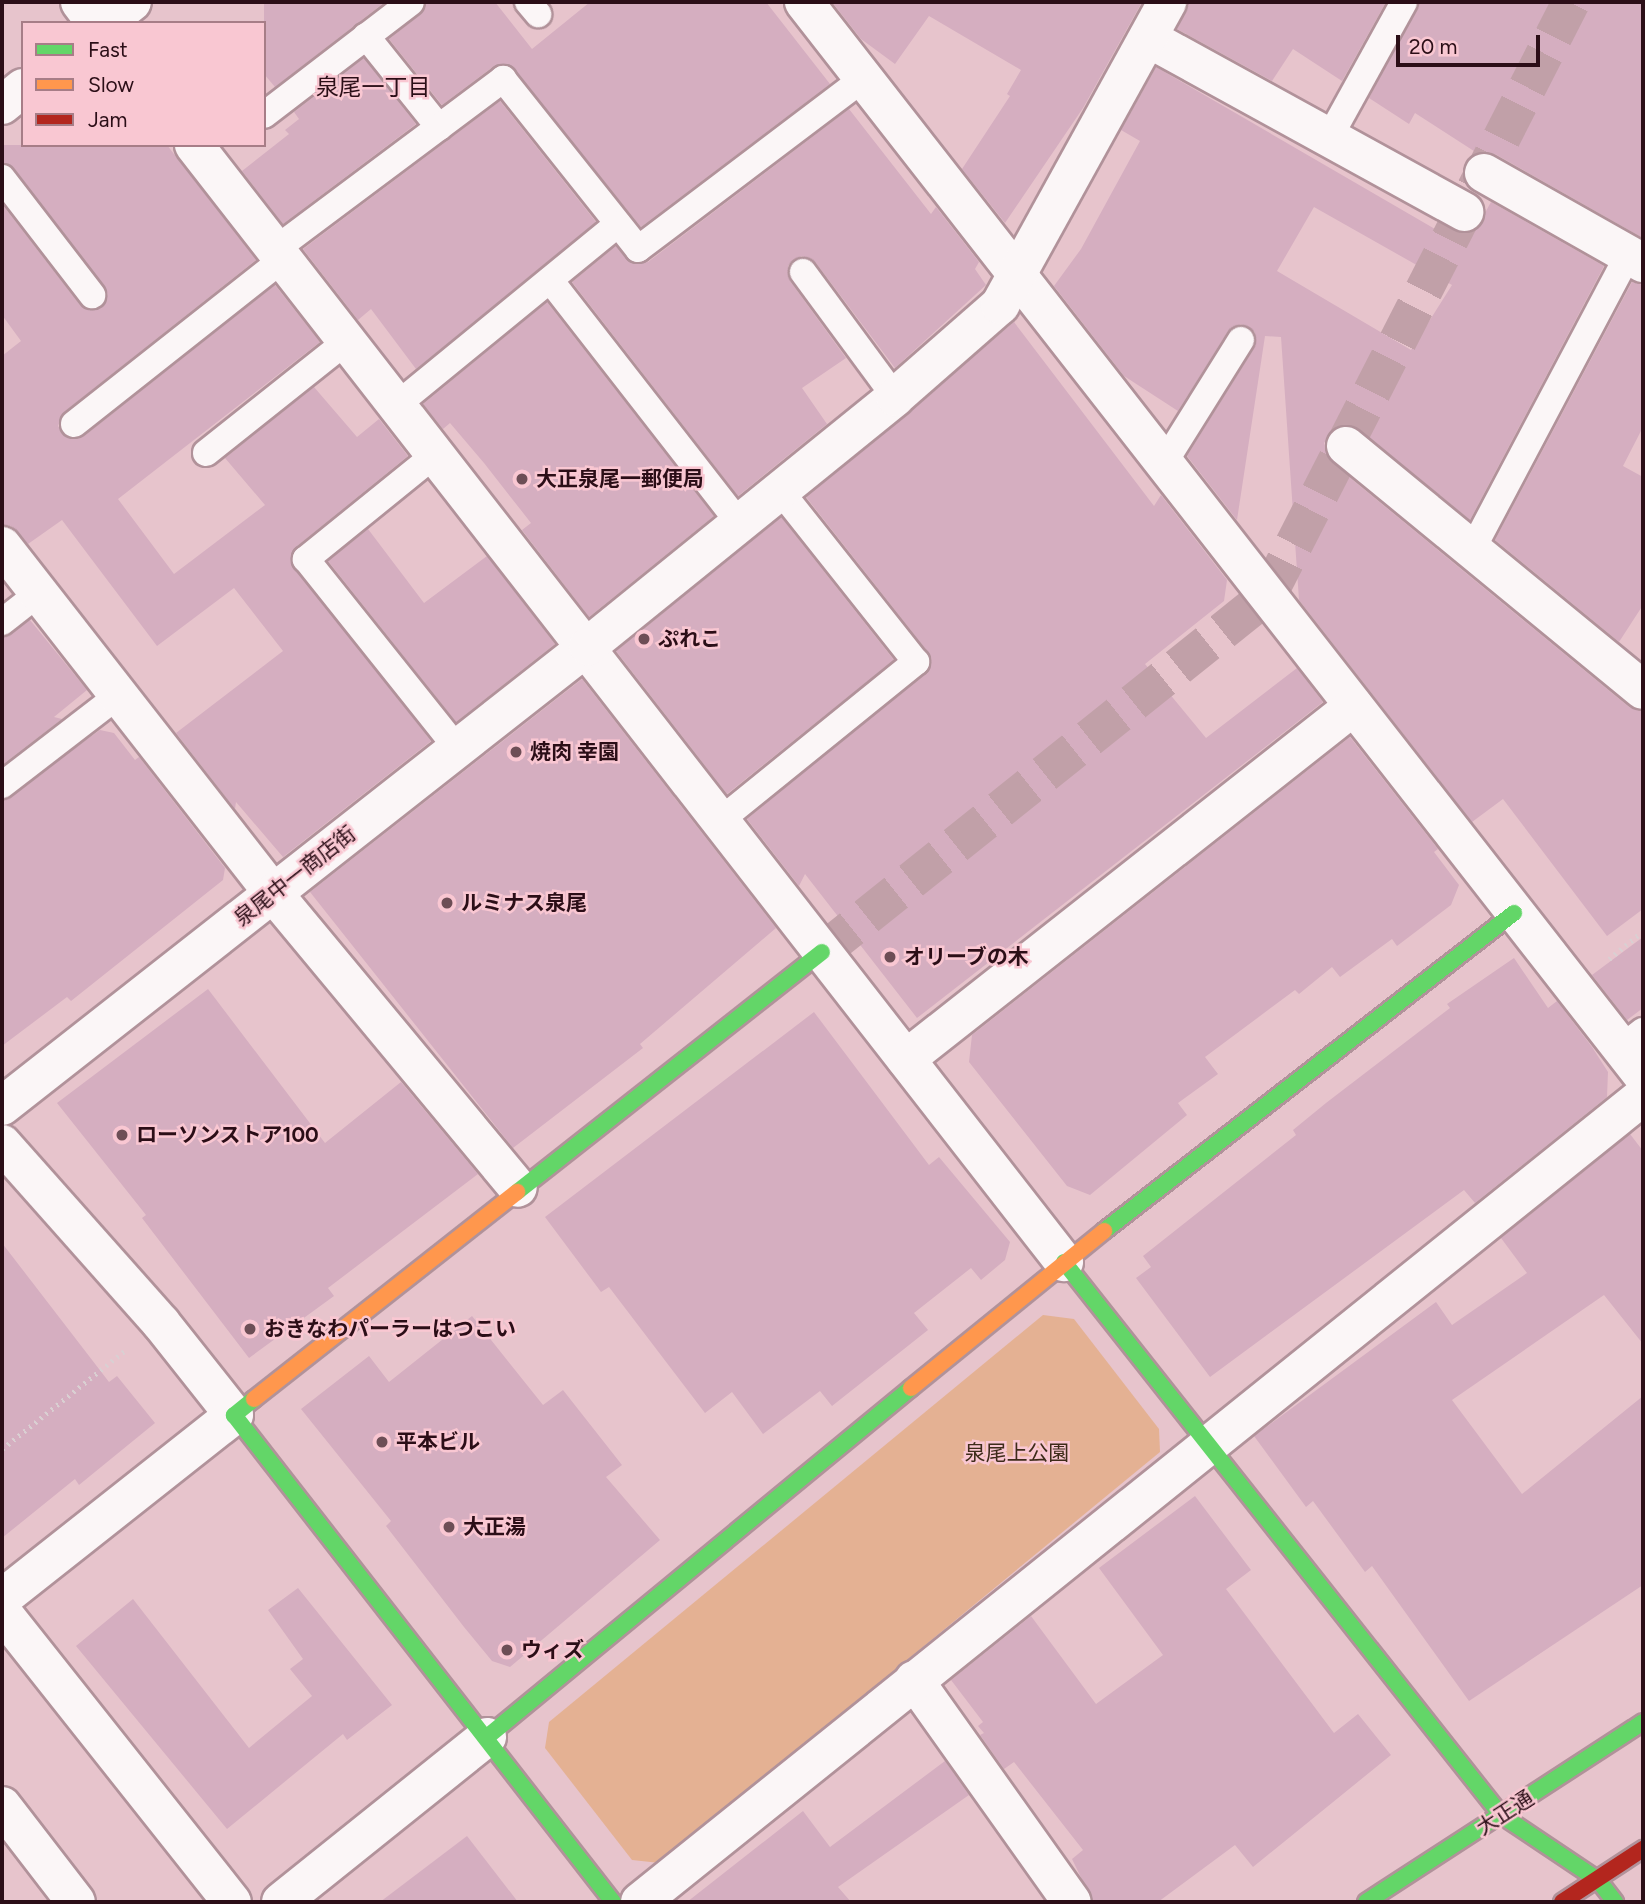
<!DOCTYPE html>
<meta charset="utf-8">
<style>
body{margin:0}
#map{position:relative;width:1645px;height:1904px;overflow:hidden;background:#e7c4cc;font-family:Figtree,"Noto Sans JP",sans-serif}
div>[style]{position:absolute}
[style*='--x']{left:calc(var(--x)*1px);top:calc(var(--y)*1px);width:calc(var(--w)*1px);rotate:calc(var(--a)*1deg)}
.green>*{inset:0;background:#e4b193}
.building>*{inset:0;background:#d5aec0}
.street-tunnel>*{height:38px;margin-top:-19px;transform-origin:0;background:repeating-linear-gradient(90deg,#c1a0a8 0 38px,transparent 0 57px)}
.path>*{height:4.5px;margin-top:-2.25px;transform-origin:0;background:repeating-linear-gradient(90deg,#dacfd2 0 2px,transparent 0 7px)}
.roads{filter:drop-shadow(2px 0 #b1929a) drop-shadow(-2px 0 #b1929a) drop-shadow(0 2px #b1929a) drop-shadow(0 -2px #b1929a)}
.lane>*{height:26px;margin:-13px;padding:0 13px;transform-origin:13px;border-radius:13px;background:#fbf6f7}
.street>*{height:38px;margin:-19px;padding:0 19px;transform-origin:19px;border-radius:19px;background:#fbf6f7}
.fast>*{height:16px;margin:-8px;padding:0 8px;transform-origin:8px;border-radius:8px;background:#63d668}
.slow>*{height:16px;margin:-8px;padding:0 8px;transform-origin:8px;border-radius:8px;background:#ff974d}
.jam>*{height:16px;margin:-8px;padding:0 8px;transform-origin:8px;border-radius:8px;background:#b3261e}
.dots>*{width:19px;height:19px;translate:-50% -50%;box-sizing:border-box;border:4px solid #f9c7d2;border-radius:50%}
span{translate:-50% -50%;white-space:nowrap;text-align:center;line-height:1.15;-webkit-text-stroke:5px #f9c7d2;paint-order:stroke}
.poi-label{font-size:21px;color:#2b0e17;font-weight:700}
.left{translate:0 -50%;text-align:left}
.street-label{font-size:21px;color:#2b0e17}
.park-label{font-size:21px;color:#3d2b19}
.neighbourhood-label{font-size:23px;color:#2b0e17}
.frame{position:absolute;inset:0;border:4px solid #2b0e17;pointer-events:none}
.legend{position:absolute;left:21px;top:21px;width:245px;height:126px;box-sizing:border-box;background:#f9c7d2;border:2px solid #a77d87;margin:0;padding:9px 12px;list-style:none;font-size:21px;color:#2b0e17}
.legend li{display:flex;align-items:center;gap:14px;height:35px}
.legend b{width:35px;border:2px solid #a77d87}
.scale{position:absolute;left:1396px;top:35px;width:144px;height:32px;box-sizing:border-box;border:4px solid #2b0e17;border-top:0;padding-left:9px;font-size:21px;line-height:24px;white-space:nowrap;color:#2b0e17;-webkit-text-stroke:5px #f9c7d2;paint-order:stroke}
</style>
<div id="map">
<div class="green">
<i style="clip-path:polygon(1043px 1315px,1074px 1319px,1159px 1429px,1160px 1452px,660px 1863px,632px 1860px,545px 1748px,549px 1722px)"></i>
</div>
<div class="building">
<i style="clip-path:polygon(264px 2px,385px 2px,275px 87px,264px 74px)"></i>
<i style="clip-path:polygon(426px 2px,495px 2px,532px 49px,590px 2px,766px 2px,830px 84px,641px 227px,510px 65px,494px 66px,442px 105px,389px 39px,421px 14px)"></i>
<i style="clip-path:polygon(832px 2px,1142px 2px,1083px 108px,1005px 223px,962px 169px,1010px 96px,1007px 94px,1021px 70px,929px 16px,895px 64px,861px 39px)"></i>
<i style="clip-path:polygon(1189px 2px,1386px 2px,1342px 81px,1293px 49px,1272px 81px,1177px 29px)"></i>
<i style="clip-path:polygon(1420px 2px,1643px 2px,1643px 238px,1495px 154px,1477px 153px,1415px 113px,1409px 124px,1369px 98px)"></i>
<i style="clip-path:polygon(364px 58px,416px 124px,283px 224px,242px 171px,289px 134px,285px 130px,299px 119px,294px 112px)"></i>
<i style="clip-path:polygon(evenodd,1156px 67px,1466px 247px,1491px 202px,1604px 266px,1470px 520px,1359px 429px,1338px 426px,1324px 443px,1332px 463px,1629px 707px,1643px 711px,1643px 909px,1607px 936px,1503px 799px,1472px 822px,1299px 600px,1281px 337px,1265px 336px,1237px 520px,1187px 456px,1254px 348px,1255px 332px,1241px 324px,1228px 331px,1178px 411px,1124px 376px,1054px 286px,1081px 249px,1140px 141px,1121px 130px,1156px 67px,1314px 207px,1452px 285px,1411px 350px,1277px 271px,1314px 207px)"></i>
<i style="clip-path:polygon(500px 101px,596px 222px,416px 369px,371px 309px,358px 320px,303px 249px)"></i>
<i style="clip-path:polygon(849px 109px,931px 214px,936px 207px,979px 262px,975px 269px,986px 285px,895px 368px,816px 263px,802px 256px,793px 260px,788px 266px,790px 281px,846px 358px,802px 388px,827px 424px,738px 496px,572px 282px,616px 246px,632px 263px,648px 262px)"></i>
<i style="clip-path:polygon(2px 145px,167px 145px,256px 260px,64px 412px,58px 426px,68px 438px,84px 436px,275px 285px,320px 342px,118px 499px,174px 574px,265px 505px,225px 458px,314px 387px,357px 437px,379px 419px,408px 456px,296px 547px,290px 561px,431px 741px,283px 857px,236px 802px,235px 809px,176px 733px,283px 651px,234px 588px,157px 646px,62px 520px,28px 544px,11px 526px,2px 525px,2px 356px,21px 341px,2px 315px,2px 204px,80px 305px,87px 310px,101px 308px,108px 294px,14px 168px,2px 163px)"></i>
<i style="clip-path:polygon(1632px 282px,1643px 285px,1643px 427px,1623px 466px,1643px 477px,1643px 605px,1619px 642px,1495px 540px)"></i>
<i style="clip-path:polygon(547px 302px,714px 516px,589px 617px,522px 530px,531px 523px,484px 463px,450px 423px,443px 429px,423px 404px)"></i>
<i style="clip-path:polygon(1014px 322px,1154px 506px,1161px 495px,1227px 580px,1224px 601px,1145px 664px,1206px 738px,1297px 668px,1323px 702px,917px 1018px,805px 874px,799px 886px,747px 819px,931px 667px,928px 652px,806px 497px)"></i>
<i style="clip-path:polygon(781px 517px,894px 660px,727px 794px,616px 651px)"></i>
<i style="clip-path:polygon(368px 529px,424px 603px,487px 556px,555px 644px,456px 722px,328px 561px)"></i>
<i style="clip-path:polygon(30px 620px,87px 690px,54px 717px,62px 719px,2px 765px,2px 637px)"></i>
<i style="clip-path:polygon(582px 679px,776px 928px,640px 1044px,643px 1048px,513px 1148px,310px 892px)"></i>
<i style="clip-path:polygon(100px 730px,114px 733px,135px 760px,139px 757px,225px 868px,223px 880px,71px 1001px,67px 997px,2px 1046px,2px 800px)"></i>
<i style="clip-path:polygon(1350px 737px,1438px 849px,1434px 852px,1459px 885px,1451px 905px,1397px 946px,1392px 939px,1340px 977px,1332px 967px,1299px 994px,1295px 990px,1205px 1057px,1218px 1074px,1178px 1103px,1187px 1115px,1090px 1195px,1067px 1186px,969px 1062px,972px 1035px)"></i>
<i style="clip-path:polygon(1643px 937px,1643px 1008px,1627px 1020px,1592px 975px)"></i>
<i style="clip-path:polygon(1514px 958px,1548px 1008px,1557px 1001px,1592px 1047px,1608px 1072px,1607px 1097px,1475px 1203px,1464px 1190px,1210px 1377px,1136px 1278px,1151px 1267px,1143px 1256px,1296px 1135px,1293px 1130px,1326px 1103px,1450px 1008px,1447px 1004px)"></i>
<i style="clip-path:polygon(208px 989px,325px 1143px,401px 1082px,478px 1174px,328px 1288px,334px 1296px,249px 1358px,142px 1218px,146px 1215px,57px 1103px)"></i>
<i style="clip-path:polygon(814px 1012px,929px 1165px,939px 1157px,1010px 1242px,1005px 1260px,981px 1280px,971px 1268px,914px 1313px,928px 1330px,832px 1406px,820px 1391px,763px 1434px,732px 1392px,705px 1413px,609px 1287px,601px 1292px,545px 1217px)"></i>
<i style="clip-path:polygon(1630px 1134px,1643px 1151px,1643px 1344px,1604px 1295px,1452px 1400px,1522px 1494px,1643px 1396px,1643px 1585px,1469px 1701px,1372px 1566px,1365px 1572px,1313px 1501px,1306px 1507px,1254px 1436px,1436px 1302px,1452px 1325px,1527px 1273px,1501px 1238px)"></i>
<i style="clip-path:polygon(2px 1243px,109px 1382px,117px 1376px,155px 1423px,79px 1485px,75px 1479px,2px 1538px)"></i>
<i style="clip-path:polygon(472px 1316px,543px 1405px,563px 1390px,622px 1465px,606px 1477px,660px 1540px,510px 1667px,492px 1661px,464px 1627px,386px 1526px,391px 1521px,301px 1409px,369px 1356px,389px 1382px)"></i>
<i style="clip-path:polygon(1195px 1496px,1251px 1570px,1226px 1589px,1334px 1733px,1358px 1714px,1391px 1755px,1253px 1867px,1235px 1845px,1158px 1902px,1093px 1902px,1072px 1859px,1083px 1850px,1014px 1762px,1004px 1769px,980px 1735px,984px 1733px,978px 1726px,983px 1722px,951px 1680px,1031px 1616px,1096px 1704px,1163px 1655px,1099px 1568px)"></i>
<i style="clip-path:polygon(298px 1588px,392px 1705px,347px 1740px,343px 1734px,227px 1829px,76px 1646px,133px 1599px,249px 1748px,312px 1696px,290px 1669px,303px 1659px,268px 1610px)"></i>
<i style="clip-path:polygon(945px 1761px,969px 1795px,838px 1887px,851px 1902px,687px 1902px,803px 1811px,830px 1847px)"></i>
<i style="clip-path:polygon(467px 1836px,518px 1902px,380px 1902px)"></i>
</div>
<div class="street-tunnel">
<i style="--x:822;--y:952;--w:571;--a:-38.68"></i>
<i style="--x:1268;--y:595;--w:666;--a:-62.93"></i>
</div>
<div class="path">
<i style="--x:1609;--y:959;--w:44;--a:-39.5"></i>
<i style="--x:2;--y:1449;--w:160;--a:-38.7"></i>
</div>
<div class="roads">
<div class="lane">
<i style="--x:528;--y:2;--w:16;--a:50"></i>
<i style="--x:366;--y:36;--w:117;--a:51.3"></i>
<i style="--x:264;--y:115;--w:185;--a:-37.5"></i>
<i style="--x:1329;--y:138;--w:155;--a:-61.1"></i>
<i style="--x:2;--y:178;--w:148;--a:52.4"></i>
<i style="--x:276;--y:249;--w:284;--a:-36.8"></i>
<i style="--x:503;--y:79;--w:217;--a:51.5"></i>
<i style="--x:638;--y:249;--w:282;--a:-37.1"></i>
<i style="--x:803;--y:272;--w:155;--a:53.6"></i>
<i style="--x:550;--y:280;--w:308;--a:52.1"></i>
<i style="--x:398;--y:404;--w:284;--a:-39.3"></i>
<i style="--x:74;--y:424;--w:266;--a:-38.3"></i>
<i style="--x:206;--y:453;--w:181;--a:-38.5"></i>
<i style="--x:437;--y:453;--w:169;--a:141"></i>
<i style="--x:306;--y:559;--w:242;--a:51.4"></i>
<i style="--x:1164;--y:463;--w:145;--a:-58"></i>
<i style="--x:1473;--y:548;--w:331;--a:-62.1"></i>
<i style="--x:2;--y:622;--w:47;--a:-38.1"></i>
<i style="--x:2;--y:785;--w:148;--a:-37.6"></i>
<i style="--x:722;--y:819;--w:250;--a:-39"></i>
<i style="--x:916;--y:662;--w:221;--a:-128.4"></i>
<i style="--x:1621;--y:1048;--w:28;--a:-38"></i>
</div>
<div class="street">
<i style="--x:80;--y:2;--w:26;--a:53"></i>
<i style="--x:804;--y:2;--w:1363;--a:52"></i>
<i style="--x:105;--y:23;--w:34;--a:-38"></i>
<i style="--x:1148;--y:38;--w:361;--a:28.8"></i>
<i style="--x:2;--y:105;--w:27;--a:-39"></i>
<i style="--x:194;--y:145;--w:1416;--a:52.09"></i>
<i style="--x:1484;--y:173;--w:183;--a:29.5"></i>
<i style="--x:1346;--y:446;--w:384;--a:39.4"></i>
<i style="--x:2;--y:546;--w:440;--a:52"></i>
<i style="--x:273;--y:893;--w:383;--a:50.3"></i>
<i style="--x:906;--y:1059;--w:570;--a:-38.24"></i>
<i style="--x:2;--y:1106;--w:745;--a:-38.13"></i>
<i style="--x:588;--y:646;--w:395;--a:-39"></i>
<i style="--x:895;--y:397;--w:140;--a:-41.2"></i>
<i style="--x:1000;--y:305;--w:346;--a:-61.1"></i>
<i style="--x:2;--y:1144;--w:239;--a:48.4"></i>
<i style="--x:161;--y:1323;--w:117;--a:51.6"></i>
<i style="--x:234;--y:1415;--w:295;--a:141.7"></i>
<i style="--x:2;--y:1612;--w:370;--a:51.6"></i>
<i style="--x:914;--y:1680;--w:272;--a:54.6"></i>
<i style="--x:2;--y:1806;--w:121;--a:52.4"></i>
<i style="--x:281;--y:1902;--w:264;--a:-38.7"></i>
<i style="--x:640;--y:1902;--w:1287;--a:-38.78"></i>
</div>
<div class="fast">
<i style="--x:517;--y:1192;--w:388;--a:-38.2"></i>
<i style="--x:1104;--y:1231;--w:519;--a:-37.8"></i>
<i style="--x:1064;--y:1262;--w:705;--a:51.68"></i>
<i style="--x:1501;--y:1815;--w:117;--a:33.8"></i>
<i style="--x:1598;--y:1880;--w:28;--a:52"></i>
<i style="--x:254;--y:1399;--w:26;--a:141"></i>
<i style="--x:234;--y:1415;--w:617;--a:52.11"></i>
<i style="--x:487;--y:1737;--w:549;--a:-39.46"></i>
<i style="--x:1366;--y:1902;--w:330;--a:-33"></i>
</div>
<div class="slow">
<i style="--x:911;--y:1388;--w:249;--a:-39.1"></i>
<i style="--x:254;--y:1399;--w:335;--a:-38.2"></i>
</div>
<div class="jam">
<i style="--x:1562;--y:1902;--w:97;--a:-33.2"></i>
</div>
</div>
<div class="dots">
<i style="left:522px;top:479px;background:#6d4e56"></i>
<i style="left:644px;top:639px;background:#6d4e56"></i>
<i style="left:516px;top:752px;background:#6d4e56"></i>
<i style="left:447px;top:903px;background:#6d4e56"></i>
<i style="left:890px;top:957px;background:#6d4e56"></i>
<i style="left:122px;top:1135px;background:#6d4e56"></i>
<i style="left:250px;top:1329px;background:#6d4e56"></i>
<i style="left:382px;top:1442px;background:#6d4e56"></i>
<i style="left:449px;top:1527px;background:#6d4e56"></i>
<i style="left:507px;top:1650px;background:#6d4e56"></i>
</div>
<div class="poi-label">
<span class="left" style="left:536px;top:479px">大正泉尾一郵便局</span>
<span class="left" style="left:658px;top:639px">ぷれこ</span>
<span class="left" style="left:530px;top:752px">焼肉 幸園</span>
<span class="left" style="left:461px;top:903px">ルミナス泉尾</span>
<span class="left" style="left:904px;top:957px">オリーブの木</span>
<span class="left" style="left:136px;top:1135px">ローソンストア100</span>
<span class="left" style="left:264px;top:1329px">おきなわパーラーはつこい</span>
<span class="left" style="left:396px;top:1442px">平本ビル</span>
<span class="left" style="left:463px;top:1527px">大正湯</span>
<span class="left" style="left:521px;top:1650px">ウィズ</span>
</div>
<div class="street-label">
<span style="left:295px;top:876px;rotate:-38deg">泉尾中一商店街</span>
<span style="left:1505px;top:1813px;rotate:-33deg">大正通</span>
</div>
<div class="park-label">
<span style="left:1017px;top:1453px">泉尾上公園</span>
</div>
<div class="neighbourhood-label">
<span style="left:373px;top:87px">泉尾一丁目</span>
</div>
<div class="frame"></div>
<ul class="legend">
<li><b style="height:9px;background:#63d668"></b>Fast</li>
<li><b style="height:9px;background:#ff974d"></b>Slow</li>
<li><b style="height:9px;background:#b3261e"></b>Jam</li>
</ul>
<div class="scale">20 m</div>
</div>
